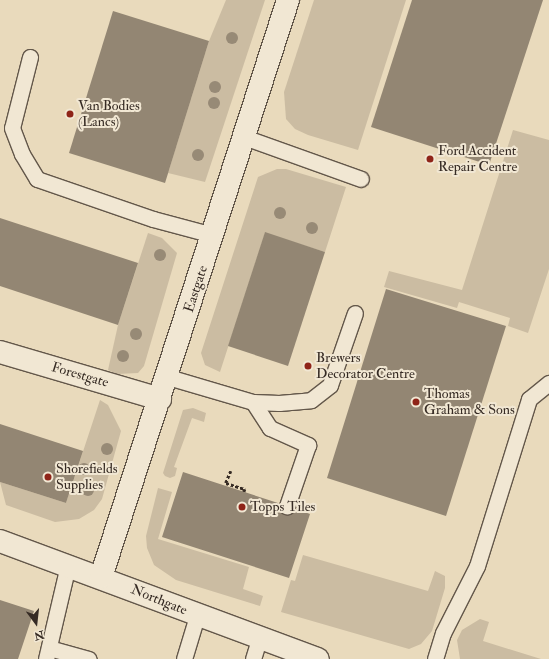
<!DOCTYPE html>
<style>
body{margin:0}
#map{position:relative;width:549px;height:659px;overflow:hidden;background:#e9dabc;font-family:"IM FELL Double Pica",serif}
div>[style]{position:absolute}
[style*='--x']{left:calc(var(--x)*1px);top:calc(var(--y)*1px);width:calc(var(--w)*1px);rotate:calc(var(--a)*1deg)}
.green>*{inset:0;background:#cbbca2}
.building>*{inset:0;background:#938673}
.path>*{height:2.5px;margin-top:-1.25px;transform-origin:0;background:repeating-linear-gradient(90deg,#362b24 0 3px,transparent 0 5px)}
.roads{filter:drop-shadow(1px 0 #63574a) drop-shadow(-1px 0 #63574a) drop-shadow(0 1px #63574a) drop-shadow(0 -1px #63574a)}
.lane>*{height:15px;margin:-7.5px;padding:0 7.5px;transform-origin:7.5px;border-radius:7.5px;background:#f1e7d3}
.street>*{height:22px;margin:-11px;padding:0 11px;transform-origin:11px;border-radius:11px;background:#f1e7d3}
.trees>*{width:12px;height:12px;margin:-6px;border-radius:50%;background:#978a76}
.dots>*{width:11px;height:11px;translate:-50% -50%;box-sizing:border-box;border:2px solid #f1e7d3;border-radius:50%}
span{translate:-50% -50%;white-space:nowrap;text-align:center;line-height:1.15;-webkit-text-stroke:4px #f1e7d3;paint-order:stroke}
.poi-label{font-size:14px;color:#362b24}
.left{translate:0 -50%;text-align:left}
.street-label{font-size:14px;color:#362b24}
.north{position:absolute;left:16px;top:603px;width:40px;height:40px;-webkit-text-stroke:3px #f1e7d3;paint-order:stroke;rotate:165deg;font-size:11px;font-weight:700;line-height:16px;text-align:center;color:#362b24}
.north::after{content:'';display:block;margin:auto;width:14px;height:18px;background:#362b24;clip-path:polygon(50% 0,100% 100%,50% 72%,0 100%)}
</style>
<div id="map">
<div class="green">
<i style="clip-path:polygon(226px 0,265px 0,205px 182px,168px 173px,209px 41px)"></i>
<i style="clip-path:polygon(314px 0,406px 0,358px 150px,308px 135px,295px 129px,286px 119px,284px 92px)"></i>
<i style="clip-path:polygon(513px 130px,549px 140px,549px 269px,528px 333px,508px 326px,510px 318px,459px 302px,457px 308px,384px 287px,389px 271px,462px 290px)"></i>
<i style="clip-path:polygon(277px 169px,286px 169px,346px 187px,325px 252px,265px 233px,220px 372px,205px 365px,201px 353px,258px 177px)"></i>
<i style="clip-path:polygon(148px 233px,162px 238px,177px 253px,144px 366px,138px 373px,117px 374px,108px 370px,118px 325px)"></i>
<i style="clip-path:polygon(100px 400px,108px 405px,121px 431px,102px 499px,94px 510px,79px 519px,55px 522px,6px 505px,0 482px,66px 503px)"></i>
<i style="clip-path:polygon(193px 408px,206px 413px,204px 422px,192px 418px,174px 467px,177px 468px,175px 476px,170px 478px,165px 476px,163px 473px,183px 410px)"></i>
<i style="clip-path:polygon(158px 488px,172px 492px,158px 539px,249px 567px,243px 589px,263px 596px,260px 606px,176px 580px,154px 565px,147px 548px,146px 536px)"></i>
<i style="clip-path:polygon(303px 555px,428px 591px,435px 571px,445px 576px,445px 588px,432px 631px,421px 644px,409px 649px,281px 612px,291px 580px,295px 581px)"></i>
<i style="clip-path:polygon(480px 619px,489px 622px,483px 641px,541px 659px,460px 659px,457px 640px,462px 630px)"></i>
</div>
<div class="building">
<i style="clip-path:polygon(412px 0,543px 0,489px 165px,371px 127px)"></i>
<i style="clip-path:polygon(113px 11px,209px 41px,165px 183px,69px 153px)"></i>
<i style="clip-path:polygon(0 218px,138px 263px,118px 325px,0 286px)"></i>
<i style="clip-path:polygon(265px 232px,325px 252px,288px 366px,228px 346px)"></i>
<i style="clip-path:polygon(386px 289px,506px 326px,446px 516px,327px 478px)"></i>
<i style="clip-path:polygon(0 424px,83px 451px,66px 503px,0 482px)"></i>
<i style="clip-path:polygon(183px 472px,278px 503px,280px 512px,284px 515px,293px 513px,296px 509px,310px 514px,289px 578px,162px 537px)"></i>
<i style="clip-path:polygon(0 600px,34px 611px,18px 659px,0 659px)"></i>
</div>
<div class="path">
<i style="--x:231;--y:471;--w:13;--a:113"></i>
<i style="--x:226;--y:483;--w:20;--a:18"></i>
<i style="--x:245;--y:489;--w:3;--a:108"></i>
</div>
<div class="roads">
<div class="lane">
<i style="--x:30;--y:57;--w:73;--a:104.2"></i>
<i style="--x:12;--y:128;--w:28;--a:69"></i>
<i style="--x:22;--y:154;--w:29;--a:59"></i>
<i style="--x:37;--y:179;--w:123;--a:19"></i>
<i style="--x:153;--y:219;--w:62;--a:14.9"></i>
<i style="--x:244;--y:137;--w:124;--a:19.7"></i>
<i style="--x:168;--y:377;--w:89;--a:16.4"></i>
<i style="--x:253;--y:402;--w:26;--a:2"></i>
<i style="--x:279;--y:403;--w:32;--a:-5"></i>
<i style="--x:311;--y:400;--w:24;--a:-38"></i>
<i style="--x:330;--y:385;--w:76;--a:-70.9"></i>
<i style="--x:253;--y:402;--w:31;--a:57"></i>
<i style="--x:270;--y:428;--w:42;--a:24.1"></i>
<i style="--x:308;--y:445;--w:65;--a:109"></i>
<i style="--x:49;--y:648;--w:41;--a:15.4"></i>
<i style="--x:46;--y:659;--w:97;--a:-76.8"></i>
<i style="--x:184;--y:659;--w:45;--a:-73.2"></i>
<i style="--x:253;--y:659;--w:21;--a:-73"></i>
<i style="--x:435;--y:659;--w:27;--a:-73"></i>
<i style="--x:443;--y:633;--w:75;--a:-63.1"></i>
<i style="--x:477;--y:566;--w:175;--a:-72.7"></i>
<i style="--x:529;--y:399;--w:26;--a:-39"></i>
</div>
<div class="street">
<i style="--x:0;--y:352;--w:167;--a:16.4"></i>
<i style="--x:0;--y:541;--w:339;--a:20.4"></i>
<i style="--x:101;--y:577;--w:607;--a:-72.04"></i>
</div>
</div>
<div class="trees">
<i style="left:232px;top:38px"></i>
<i style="left:215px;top:87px"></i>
<i style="left:214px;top:103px"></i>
<i style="left:198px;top:155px"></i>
<i style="left:280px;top:213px"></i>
<i style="left:312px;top:228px"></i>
<i style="left:160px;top:255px"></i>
<i style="left:136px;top:334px"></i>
<i style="left:123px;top:356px"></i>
<i style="left:107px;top:449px"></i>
<i style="left:84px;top:469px"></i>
<i style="left:88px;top:490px"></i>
</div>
<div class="dots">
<i style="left:70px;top:114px;background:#8f2418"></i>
<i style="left:430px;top:159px;background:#8f2418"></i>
<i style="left:308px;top:366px;background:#8f2418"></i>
<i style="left:416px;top:402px;background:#8f2418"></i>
<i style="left:48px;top:477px;background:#8f2418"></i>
<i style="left:242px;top:507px;background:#8f2418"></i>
</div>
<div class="poi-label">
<span class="left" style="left:78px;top:114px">Van Bodies<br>(Lancs)</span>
<span class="left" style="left:438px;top:159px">Ford Accident<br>Repair Centre</span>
<span class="left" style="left:316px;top:366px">Brewers<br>Decorator Centre</span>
<span class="left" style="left:424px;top:402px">Thomas<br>Graham &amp; Sons</span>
<span class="left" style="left:56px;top:477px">Shorefields<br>Supplies</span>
<span class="left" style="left:250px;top:507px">Topps Tiles</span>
</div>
<div class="street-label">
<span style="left:196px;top:289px;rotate:-72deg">Eastgate</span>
<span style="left:80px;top:375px;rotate:16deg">Forestgate</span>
<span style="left:159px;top:600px;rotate:22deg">Northgate</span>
</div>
<div class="north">N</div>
</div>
